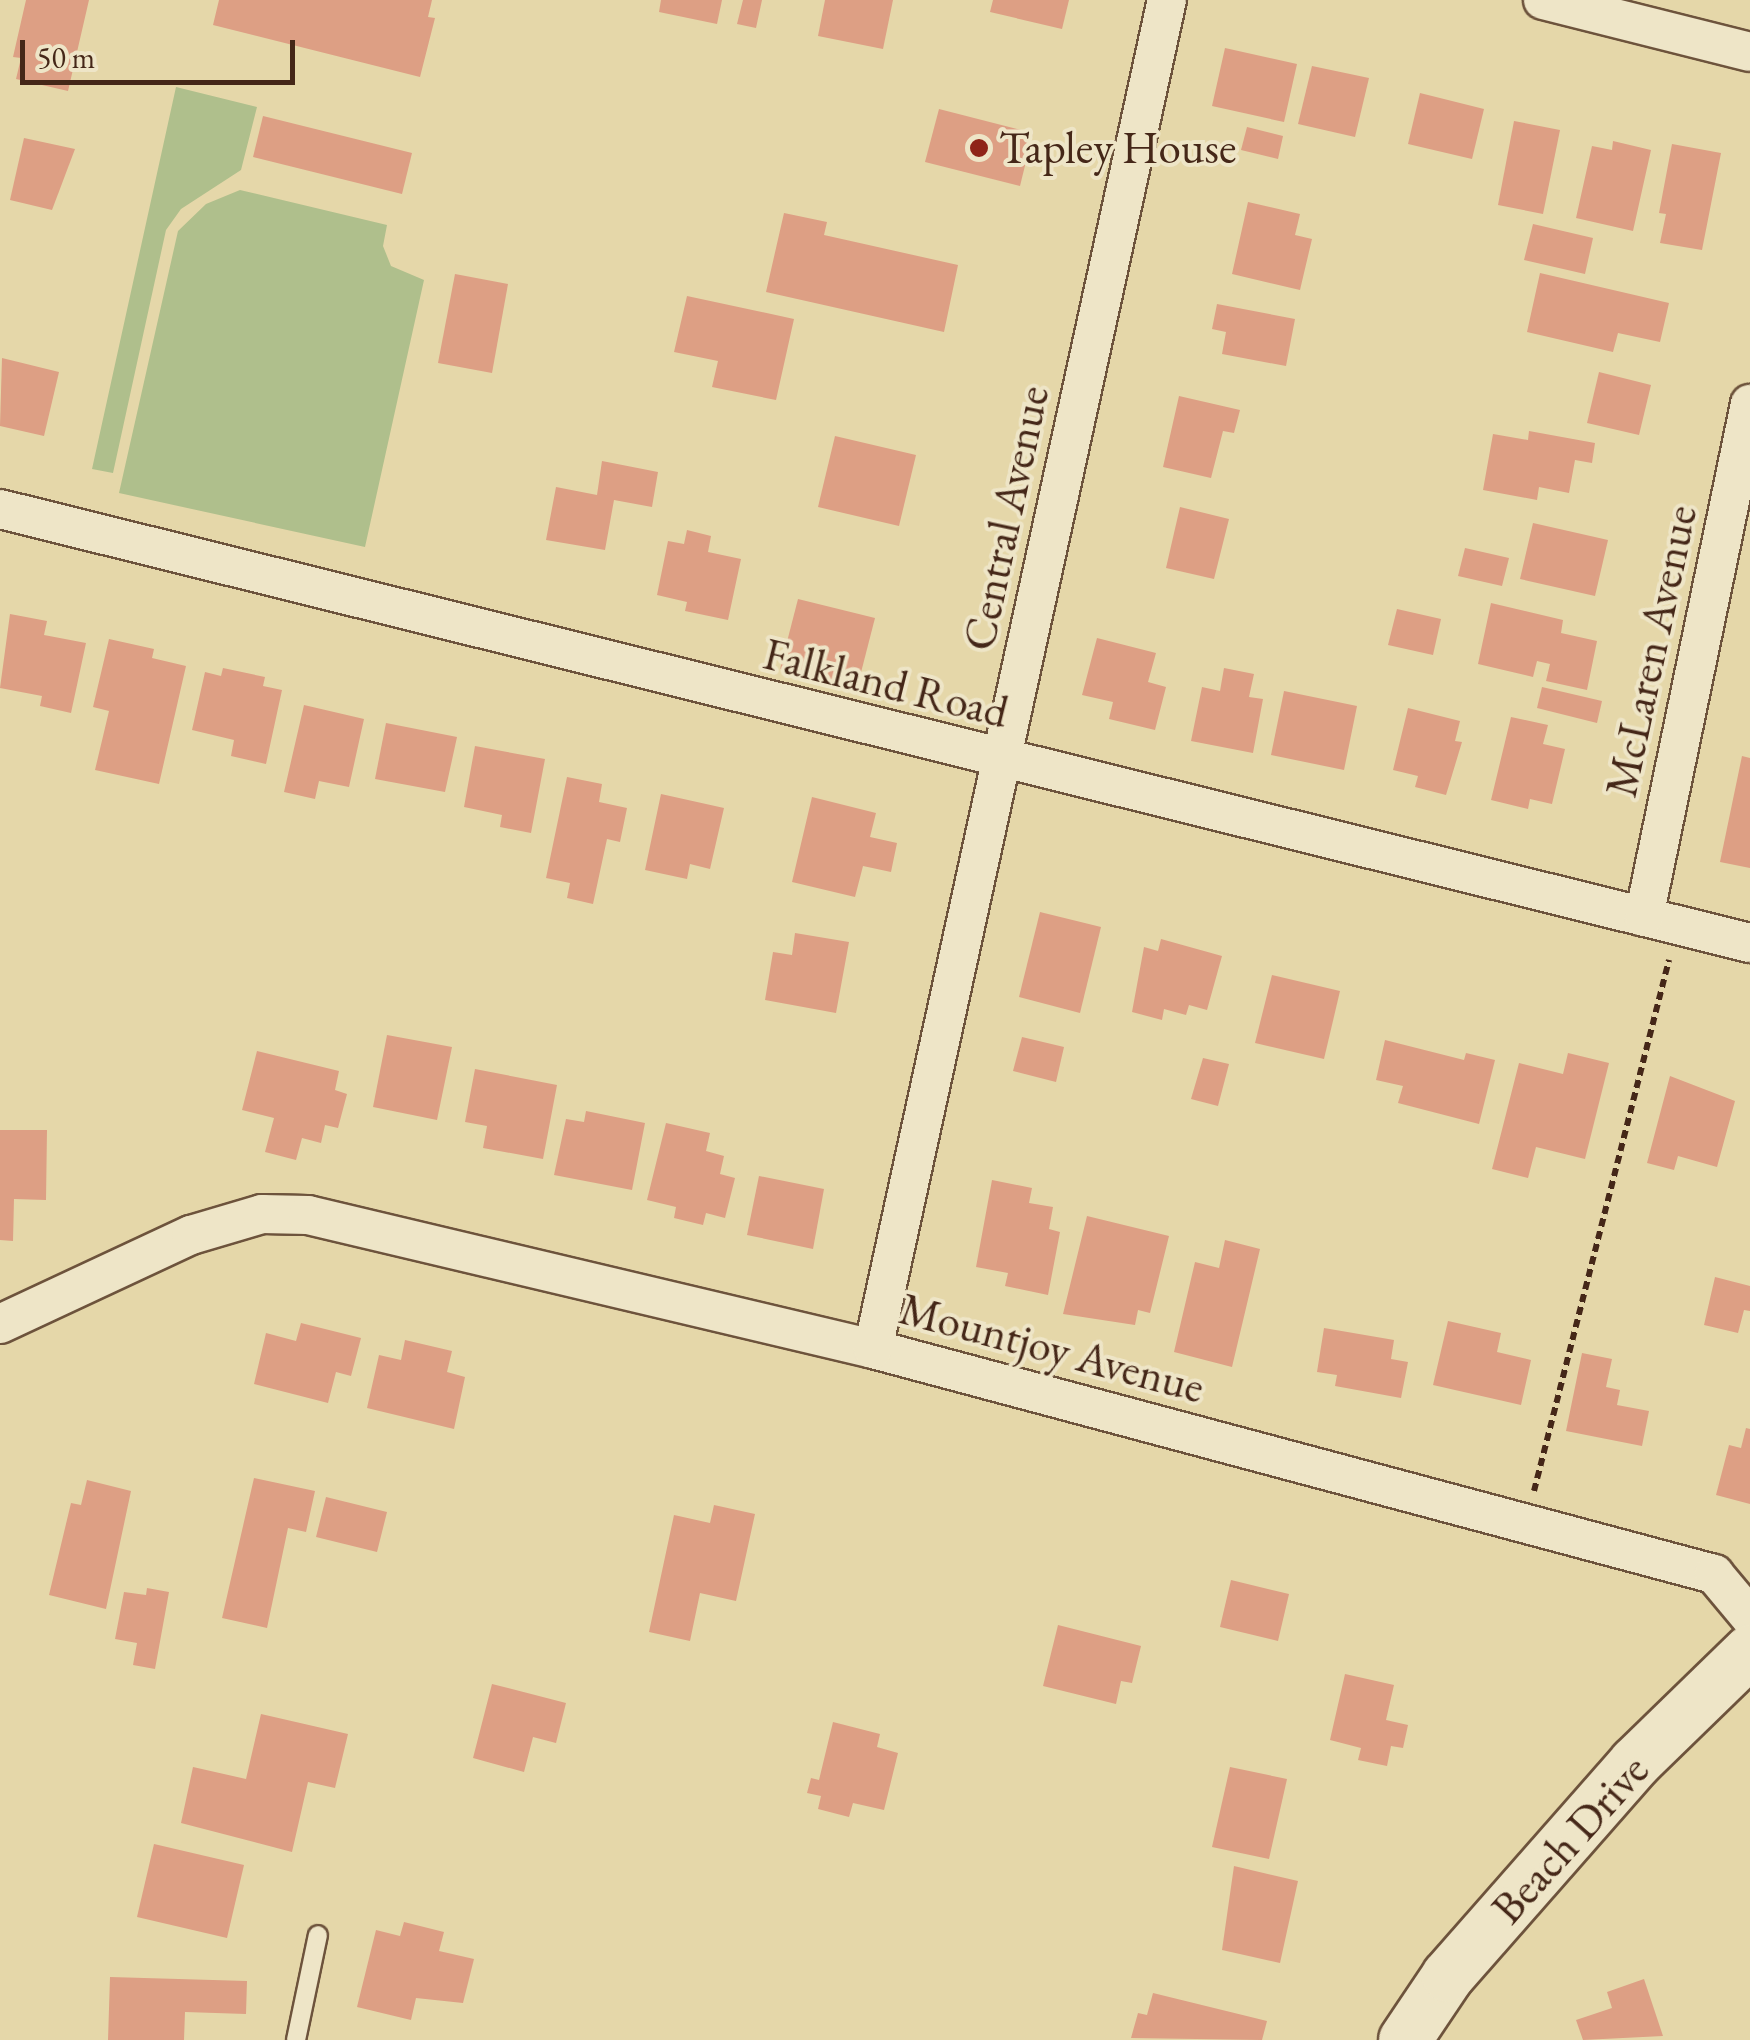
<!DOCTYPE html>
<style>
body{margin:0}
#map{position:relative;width:1750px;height:2040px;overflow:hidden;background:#e5d7a9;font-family:"EB Garamond",serif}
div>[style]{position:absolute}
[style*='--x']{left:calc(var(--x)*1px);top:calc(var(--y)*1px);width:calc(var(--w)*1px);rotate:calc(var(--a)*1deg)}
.green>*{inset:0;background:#afbf8c}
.building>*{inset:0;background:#dd9f84}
.path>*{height:6px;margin-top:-3px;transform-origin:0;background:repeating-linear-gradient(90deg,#452718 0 8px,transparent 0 13px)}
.roads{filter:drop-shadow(2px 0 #6d533c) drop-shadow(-2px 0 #6d533c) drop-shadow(0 2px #6d533c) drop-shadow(0 -2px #6d533c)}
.lane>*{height:18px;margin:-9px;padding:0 9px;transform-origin:9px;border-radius:9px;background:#eee5c7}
.street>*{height:38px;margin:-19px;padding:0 19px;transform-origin:19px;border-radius:19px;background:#eee5c7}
.secondary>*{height:52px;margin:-26px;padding:0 26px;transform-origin:26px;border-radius:26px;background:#eee5c7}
.dots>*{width:28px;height:28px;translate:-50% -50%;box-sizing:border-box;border:5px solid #eee5c7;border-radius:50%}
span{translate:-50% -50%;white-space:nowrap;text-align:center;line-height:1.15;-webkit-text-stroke:8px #eee5c7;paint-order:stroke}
.poi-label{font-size:45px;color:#452718}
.left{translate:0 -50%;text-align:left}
.street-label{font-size:45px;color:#452718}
.scale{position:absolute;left:20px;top:40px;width:275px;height:45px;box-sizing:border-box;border:5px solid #452718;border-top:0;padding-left:12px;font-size:30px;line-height:35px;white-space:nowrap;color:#452718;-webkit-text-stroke:8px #eee5c7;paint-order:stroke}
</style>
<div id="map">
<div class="green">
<i style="clip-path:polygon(176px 87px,257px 107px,241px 170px,181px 209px,166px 230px,113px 473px,92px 469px)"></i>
<i style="clip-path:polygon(240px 190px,387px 225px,383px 246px,391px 266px,424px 280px,365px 547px,119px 493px,178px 231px,206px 204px)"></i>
</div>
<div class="building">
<i style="clip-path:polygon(26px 0,89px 0,68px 91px,16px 79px,21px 58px,13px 57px)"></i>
<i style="clip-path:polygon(219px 0,432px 0,428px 17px,435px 18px,420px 77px,213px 25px)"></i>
<i style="clip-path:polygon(661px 0,722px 0,717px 24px,659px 12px)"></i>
<i style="clip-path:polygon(743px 0,762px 0,756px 28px,737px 24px)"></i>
<i style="clip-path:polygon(825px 0,893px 0,883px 49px,818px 36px)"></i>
<i style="clip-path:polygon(993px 0,1069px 0,1062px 29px,990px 12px)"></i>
<i style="clip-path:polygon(1225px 48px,1297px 64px,1284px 122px,1212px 106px)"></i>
<i style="clip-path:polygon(1312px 66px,1369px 78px,1355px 137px,1298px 124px)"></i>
<i style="clip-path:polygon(1420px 93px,1484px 109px,1472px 159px,1408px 144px)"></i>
<i style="clip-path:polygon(939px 109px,1033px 133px,1020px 186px,925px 162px)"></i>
<i style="clip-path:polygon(263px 116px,412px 153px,402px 194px,253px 157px)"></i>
<i style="clip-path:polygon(1514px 121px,1560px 130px,1543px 214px,1498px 205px)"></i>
<i style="clip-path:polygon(1247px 127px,1283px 136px,1278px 159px,1241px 150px)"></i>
<i style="clip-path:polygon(24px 138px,75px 149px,52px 210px,10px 200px)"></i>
<i style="clip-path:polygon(1613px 141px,1651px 150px,1633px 231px,1576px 218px,1592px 146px,1612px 150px)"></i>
<i style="clip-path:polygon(1672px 144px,1721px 153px,1702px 250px,1660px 243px,1666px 214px,1659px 213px)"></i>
<i style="clip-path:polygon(1248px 202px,1300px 214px,1295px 235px,1312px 239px,1300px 290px,1232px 274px)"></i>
<i style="clip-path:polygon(784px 213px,827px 222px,824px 235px,958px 265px,944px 332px,766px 292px)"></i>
<i style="clip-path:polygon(1533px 224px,1593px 238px,1585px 274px,1524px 260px)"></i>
<i style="clip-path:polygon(1540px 273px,1669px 303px,1660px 342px,1618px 333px,1613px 352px,1527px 332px)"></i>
<i style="clip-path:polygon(455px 274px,508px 284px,492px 373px,438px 363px)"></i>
<i style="clip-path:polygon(687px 296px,794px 319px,776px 400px,712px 387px,718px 361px,674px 352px)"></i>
<i style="clip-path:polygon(1217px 304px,1295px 319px,1286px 366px,1222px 354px,1226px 332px,1212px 329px)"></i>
<i style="clip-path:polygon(2px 358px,59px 372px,44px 436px,0 426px)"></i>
<i style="clip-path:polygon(1599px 372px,1651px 385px,1639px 435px,1587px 423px)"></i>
<i style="clip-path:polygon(1179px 396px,1240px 410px,1234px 433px,1223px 431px,1211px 478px,1163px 467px)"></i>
<i style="clip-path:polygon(1529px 431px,1595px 443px,1592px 463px,1575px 460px,1569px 493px,1539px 487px,1537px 500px,1483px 490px,1493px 434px,1528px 440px)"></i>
<i style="clip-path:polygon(835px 436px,916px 455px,899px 526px,818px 507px)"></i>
<i style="clip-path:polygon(602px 461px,658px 472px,652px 507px,614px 500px,605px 550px,546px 540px,556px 487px,597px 495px)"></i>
<i style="clip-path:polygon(1180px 507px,1229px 519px,1214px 579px,1166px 568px)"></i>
<i style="clip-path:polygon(1533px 523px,1608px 540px,1595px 596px,1520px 579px)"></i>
<i style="clip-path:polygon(687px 530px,711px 536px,708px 552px,741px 559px,728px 620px,685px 611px,687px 602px,657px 595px,668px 541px,684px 544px)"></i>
<i style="clip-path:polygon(1465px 548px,1509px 558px,1502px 586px,1458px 576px)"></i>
<i style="clip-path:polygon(798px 599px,875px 618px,857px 688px,780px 669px)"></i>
<i style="clip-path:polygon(1491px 603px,1563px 620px,1561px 633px,1597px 641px,1587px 690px,1546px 681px,1550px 664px,1537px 661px,1533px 677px,1478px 664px)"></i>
<i style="clip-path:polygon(1397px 609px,1441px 619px,1433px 655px,1388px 645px)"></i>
<i style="clip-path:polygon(10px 614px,47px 621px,44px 635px,86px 643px,71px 713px,40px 706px,42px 696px,0 688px)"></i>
<i style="clip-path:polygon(1097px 638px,1156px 653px,1148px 682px,1166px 687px,1155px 730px,1109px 719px,1113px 702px,1082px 695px)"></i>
<i style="clip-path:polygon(109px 639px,154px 649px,152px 658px,186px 666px,159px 784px,95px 770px,109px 711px,93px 707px)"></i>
<i style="clip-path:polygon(223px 668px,265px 677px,263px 686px,282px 690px,266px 764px,231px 756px,234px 740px,192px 730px,205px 672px,221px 676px)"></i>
<i style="clip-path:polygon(1224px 668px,1254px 674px,1249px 697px,1263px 699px,1253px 753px,1191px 741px,1202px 687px,1220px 691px)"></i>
<i style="clip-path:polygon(1542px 687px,1602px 701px,1597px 723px,1537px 708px)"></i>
<i style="clip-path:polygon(1284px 691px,1357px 706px,1344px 770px,1271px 755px)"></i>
<i style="clip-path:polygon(304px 705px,364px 719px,349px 787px,319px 781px,315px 799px,284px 792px)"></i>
<i style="clip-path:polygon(1408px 708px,1460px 721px,1455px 741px,1462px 742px,1446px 795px,1415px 787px,1418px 776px,1393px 770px)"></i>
<i style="clip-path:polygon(1511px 717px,1548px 725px,1543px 744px,1565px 749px,1552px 804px,1530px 799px,1528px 809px,1491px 800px)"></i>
<i style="clip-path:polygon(386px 723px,457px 737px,445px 792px,375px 779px)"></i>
<i style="clip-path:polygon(475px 746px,545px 759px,531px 833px,500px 827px,502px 815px,464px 807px)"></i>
<i style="clip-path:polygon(1742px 756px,1750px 758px,1750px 868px,1720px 862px)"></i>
<i style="clip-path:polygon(567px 777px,602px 784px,599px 802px,627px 808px,620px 842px,607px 839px,593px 904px,567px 898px,570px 883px,546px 878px)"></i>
<i style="clip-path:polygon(661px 794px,724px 808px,710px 869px,690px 864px,687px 879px,645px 870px)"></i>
<i style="clip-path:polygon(812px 797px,876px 813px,870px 837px,897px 843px,891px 872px,863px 866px,855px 897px,792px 882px)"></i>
<i style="clip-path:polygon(1040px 912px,1101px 927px,1080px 1013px,1019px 997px)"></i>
<i style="clip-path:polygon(795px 933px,849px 942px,836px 1013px,765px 1000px,773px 952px,792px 955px)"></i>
<i style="clip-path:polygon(1161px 939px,1222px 956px,1207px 1010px,1189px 1005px,1186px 1015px,1164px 1009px,1162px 1020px,1132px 1012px,1144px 947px,1158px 951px)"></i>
<i style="clip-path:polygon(1272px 975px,1340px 991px,1324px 1059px,1255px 1043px)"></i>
<i style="clip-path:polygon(387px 1035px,452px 1047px,437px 1120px,373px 1107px)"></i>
<i style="clip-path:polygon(1022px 1037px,1064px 1047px,1056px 1082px,1013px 1071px)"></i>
<i style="clip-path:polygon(1385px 1040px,1464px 1060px,1466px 1053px,1495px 1060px,1479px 1124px,1398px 1103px,1403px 1086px,1376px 1080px)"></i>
<i style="clip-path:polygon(257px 1051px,339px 1071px,335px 1090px,347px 1094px,338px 1128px,325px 1125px,321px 1143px,302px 1138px,296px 1160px,265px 1152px,274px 1118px,242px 1110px)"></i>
<i style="clip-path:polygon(1568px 1053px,1609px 1063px,1585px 1159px,1536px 1147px,1528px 1178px,1492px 1169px,1519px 1063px,1563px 1074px)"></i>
<i style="clip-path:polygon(1203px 1058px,1229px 1064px,1218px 1106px,1191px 1099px)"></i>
<i style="clip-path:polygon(475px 1069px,557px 1085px,543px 1159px,483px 1148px,487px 1126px,465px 1122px)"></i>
<i style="clip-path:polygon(1670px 1076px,1735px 1101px,1717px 1167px,1678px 1156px,1674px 1170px,1647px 1163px)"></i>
<i style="clip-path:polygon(586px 1111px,645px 1123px,632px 1190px,554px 1175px,566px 1119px,584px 1122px)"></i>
<i style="clip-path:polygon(666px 1123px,710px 1133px,706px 1151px,724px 1156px,720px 1174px,735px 1178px,725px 1218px,706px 1213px,703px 1225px,674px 1218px,676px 1207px,647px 1200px)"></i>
<i style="clip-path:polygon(0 1130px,47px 1130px,46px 1200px,14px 1199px,13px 1241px,0 1240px)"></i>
<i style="clip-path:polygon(759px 1176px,824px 1189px,813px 1249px,747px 1235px)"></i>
<i style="clip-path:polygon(992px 1180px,1032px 1188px,1029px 1203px,1053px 1207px,1049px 1229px,1060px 1232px,1048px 1295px,1005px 1286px,1008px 1273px,976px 1267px)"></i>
<i style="clip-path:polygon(1087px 1216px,1169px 1236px,1150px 1313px,1138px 1310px,1135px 1325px,1063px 1314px)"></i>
<i style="clip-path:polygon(1225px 1240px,1260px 1249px,1232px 1367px,1174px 1352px,1195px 1262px,1219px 1268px)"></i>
<i style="clip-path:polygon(1715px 1277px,1750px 1286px,1750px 1311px,1744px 1310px,1738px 1333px,1704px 1325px)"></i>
<i style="clip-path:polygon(1448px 1321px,1501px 1333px,1497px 1352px,1531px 1360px,1521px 1405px,1433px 1385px)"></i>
<i style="clip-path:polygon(301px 1323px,361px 1338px,351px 1376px,336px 1372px,328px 1403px,254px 1384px,266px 1333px,296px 1341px)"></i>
<i style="clip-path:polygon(1324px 1328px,1394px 1340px,1391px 1359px,1408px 1362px,1401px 1398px,1335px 1386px,1337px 1375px,1317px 1372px)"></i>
<i style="clip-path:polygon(405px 1340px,452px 1351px,447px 1372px,465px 1377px,454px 1429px,367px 1408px,379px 1355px,401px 1360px)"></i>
<i style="clip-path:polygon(1582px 1353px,1612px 1359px,1606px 1387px,1620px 1390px,1617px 1405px,1649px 1411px,1642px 1446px,1566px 1431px)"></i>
<i style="clip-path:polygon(1746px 1428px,1750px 1429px,1750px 1504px,1716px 1495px,1729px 1445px,1741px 1448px)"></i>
<i style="clip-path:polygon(254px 1478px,315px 1491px,306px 1532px,288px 1528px,267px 1628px,222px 1618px)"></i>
<i style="clip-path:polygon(87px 1480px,131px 1491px,106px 1609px,49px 1595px,71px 1503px,81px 1505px)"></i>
<i style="clip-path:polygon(326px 1497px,387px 1512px,377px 1552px,316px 1537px)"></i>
<i style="clip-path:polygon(714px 1505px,755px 1514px,736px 1601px,700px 1593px,690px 1641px,649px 1632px,674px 1515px,710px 1523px)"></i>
<i style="clip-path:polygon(1231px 1580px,1289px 1594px,1278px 1641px,1220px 1627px)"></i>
<i style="clip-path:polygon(147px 1588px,169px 1592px,155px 1669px,133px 1665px,137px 1643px,115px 1639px,124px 1592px,146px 1595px)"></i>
<i style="clip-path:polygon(1058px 1625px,1141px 1646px,1132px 1683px,1121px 1681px,1116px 1704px,1043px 1686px)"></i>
<i style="clip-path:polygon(1345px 1674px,1394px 1685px,1386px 1720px,1408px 1725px,1403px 1748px,1391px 1746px,1387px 1766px,1358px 1760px,1361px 1748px,1330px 1740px)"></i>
<i style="clip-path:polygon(492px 1684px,566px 1703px,556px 1743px,533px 1737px,524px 1772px,473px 1758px)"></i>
<i style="clip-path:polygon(261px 1714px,348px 1734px,335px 1788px,308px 1782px,292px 1852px,181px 1823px,193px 1767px,246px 1779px)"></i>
<i style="clip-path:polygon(833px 1722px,880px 1734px,877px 1747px,898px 1753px,884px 1810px,853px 1803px,849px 1817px,818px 1809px,821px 1796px,807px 1793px,811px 1778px,819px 1780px)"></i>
<i style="clip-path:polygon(1230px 1767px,1287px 1779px,1269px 1859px,1212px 1847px)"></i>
<i style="clip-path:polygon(154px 1844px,244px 1865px,227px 1938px,137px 1917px)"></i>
<i style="clip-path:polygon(1234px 1866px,1298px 1881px,1280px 1963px,1222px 1950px)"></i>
<i style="clip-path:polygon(404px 1922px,444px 1932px,439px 1951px,474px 1959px,463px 2003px,416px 1998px,411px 2020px,357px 2007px,376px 1930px,400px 1936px)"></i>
<i style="clip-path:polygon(110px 1977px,247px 1981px,246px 2014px,185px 2012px,184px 2040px,108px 2040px)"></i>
<i style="clip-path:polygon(1644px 1979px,1663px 2036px,1583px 2040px,1576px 2020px,1612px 2008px,1607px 1992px)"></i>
<i style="clip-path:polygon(1153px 1993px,1267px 2021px,1262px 2040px,1131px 2038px,1138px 2013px,1147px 2015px)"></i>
</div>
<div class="path">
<i style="--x:1534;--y:1491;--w:548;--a:-75.74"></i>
</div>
<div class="roads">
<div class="lane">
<i style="--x:296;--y:2040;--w:107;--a:-78.2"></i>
</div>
<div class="street">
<i style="--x:1543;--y:0;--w:213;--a:14.1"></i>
<i style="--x:0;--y:509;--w:1803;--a:13.93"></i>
<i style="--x:1644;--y:917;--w:524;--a:-78.33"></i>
<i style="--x:0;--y:1324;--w:211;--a:-25"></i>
<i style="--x:191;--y:1235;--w:74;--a:-16.5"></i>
<i style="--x:262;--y:1214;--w:46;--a:1.2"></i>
<i style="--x:308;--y:1215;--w:581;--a:13.34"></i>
<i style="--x:873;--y:1349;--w:871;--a:14.98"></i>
<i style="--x:1714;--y:1574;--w:56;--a:50.1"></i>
<i style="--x:873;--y:1349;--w:1381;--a:-77.71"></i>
</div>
<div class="secondary">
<i style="--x:1405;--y:2040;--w:77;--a:-56.1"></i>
<i style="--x:1448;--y:1976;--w:283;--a:-48.7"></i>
<i style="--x:1635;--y:1763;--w:161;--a:-44.2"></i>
</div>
</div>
<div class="dots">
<i style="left:979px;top:148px;background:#8f2418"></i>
</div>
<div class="poi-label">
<span class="left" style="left:999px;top:148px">Tapley House</span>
</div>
<div class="street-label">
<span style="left:1006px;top:518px;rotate:-78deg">Central Avenue</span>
<span style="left:1651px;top:651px;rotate:-78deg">McLaren Avenue</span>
<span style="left:886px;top:683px;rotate:14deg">Falkland Road</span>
<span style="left:1052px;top:1348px;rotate:15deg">Mountjoy Avenue</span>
<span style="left:1570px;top:1839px;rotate:-48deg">Beach Drive</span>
</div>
<div class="scale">50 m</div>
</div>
